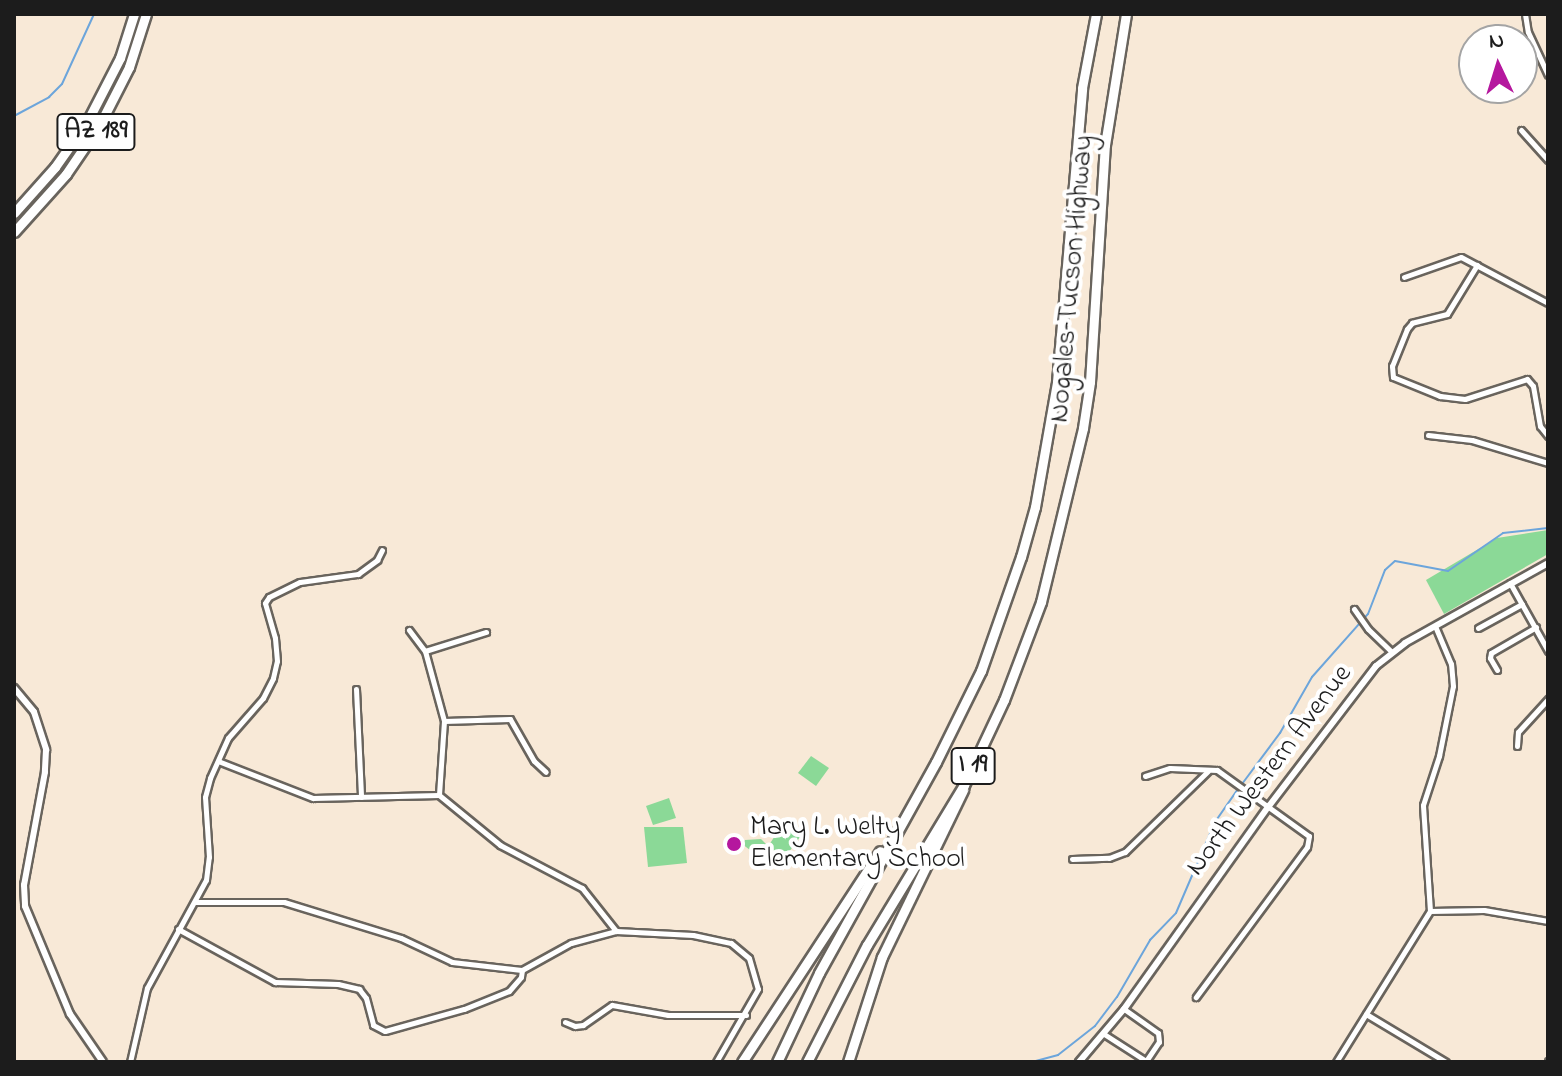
<!DOCTYPE html>
<meta charset="utf-8">
<style>
body{margin:0}
#map{position:relative;width:1562px;height:1076px;overflow:hidden;background:#f8e9d7;font-family:"Indie Flower",sans-serif}
div>[style]{position:absolute}
[style*='--x']{left:calc(var(--x)*1px);top:calc(var(--y)*1px);width:calc(var(--w)*1px);rotate:calc(var(--a)*1deg)}
.green>*{inset:0;background:#8bd997}
.stream>*{height:2px;margin:-1px;padding:0 1px;transform-origin:1px;border-radius:1px;background:#6ca5db}
.roads{filter:drop-shadow(2px 0 #69645d) drop-shadow(-2px 0 #69645d) drop-shadow(0 2px #69645d) drop-shadow(0 -2px #69645d)}
.minor>*{height:5px;margin:-2.5px;padding:0 2.5px;transform-origin:2.5px;border-radius:2.5px;background:#fff}
.tertiary>*{height:6px;margin:-3px;padding:0 3px;transform-origin:3px;border-radius:3px;background:#fff}
.trunk>*{height:9px;margin:-4.5px;padding:0 4.5px;transform-origin:4.5px;border-radius:4.5px;background:#fff}
.motorway>*{height:9px;margin:-4.5px;padding:0 4.5px;transform-origin:4.5px;border-radius:4.5px;background:#fff}
.dots>*{width:22px;height:22px;translate:-50% -50%;box-sizing:border-box;border:4px solid #fff;border-radius:50%}
span{translate:-50% -50%;white-space:nowrap;text-align:center;line-height:1.15;-webkit-text-stroke:8px #fff;paint-order:stroke}
.shield-label span{padding:2px 6px;background:#fff;border:2px solid;border-radius:6px;-webkit-text-stroke-width:0}
.shield-label{font-size:26px;color:#1c1c1c;font-weight:700}
.street-label{font-size:28px;color:#1c1c1c}
.poi-label{font-size:28px;color:#1c1c1c}
.left{translate:0 -50%;text-align:left}
.frame{position:absolute;inset:0;border:16px solid #1c1c1c;pointer-events:none}
.north{position:absolute;left:1458px;top:24px;width:80px;height:80px;box-sizing:border-box;background:#fff;border:2px solid #a4a4a4;border-radius:50%;rotate:356deg;font-size:22px;font-weight:700;line-height:32px;text-align:center;color:#1c1c1c}
.north::after{content:'';display:block;margin:auto;width:28px;height:36px;background:#b5179e;clip-path:polygon(50% 0,100% 100%,50% 72%,0 100%)}
</style>
<div id="map">
<div class="green">
<i style="clip-path:polygon(1548px 530px,1548px 554px,1444px 614px,1426px 580px,1497px 538px)"></i>
<i style="clip-path:polygon(811px 756px,829px 768px,816px 786px,798px 773px)"></i>
<i style="clip-path:polygon(669px 798px,676px 818px,653px 825px,646px 806px)"></i>
<i style="clip-path:polygon(782px 825px,800px 837px,786px 856px,782px 853px,770px 857px,769px 845px)"></i>
<i style="clip-path:polygon(644px 827px,683px 827px,687px 863px,648px 867px)"></i>
<i style="clip-path:polygon(761px 839px,767px 845px,768px 857px,762px 859px,742px 844px,745px 840px)"></i>
</div>
<div class="stream">
<i style="--x:14;--y:116;--w:40;--a:-28"></i>
<i style="--x:49;--y:97;--w:18;--a:-45"></i>
<i style="--x:62;--y:84;--w:77;--a:-65.4"></i>
<i style="--x:1242;--y:784;--w:64;--a:-53.3"></i>
<i style="--x:1280;--y:733;--w:64;--a:-60.3"></i>
<i style="--x:1312;--y:677;--w:84;--a:-48.4"></i>
<i style="--x:1368;--y:614;--w:47;--a:-68.9"></i>
<i style="--x:1385;--y:570;--w:13;--a:-42"></i>
<i style="--x:1395;--y:561;--w:54;--a:10.7"></i>
<i style="--x:1448;--y:571;--w:67;--a:-34.6"></i>
<i style="--x:1503;--y:533;--w:45;--a:-6.3"></i>
<i style="--x:1032;--y:1062;--w:27;--a:-15"></i>
<i style="--x:1058;--y:1055;--w:47;--a:-38.1"></i>
<i style="--x:1095;--y:1026;--w:36;--a:-53"></i>
<i style="--x:1117;--y:997;--w:66;--a:-59.9"></i>
<i style="--x:1150;--y:940;--w:37;--a:-46"></i>
<i style="--x:1176;--y:913;--w:99;--a:-66.8"></i>
<i style="--x:1215;--y:822;--w:40;--a:-55.1"></i>
</div>
<div class="roads">
<div class="minor">
<i style="--x:1525;--y:14;--w:18;--a:81"></i>
<i style="--x:1528;--y:32;--w:47;--a:65.1"></i>
<i style="--x:1521;--y:130;--w:40;--a:48"></i>
<i style="--x:1477;--y:265;--w:57;--a:121.5"></i>
<i style="--x:1447;--y:314;--w:36;--a:166"></i>
<i style="--x:1412;--y:323;--w:8;--a:130"></i>
<i style="--x:1407;--y:329;--w:40;--a:112"></i>
<i style="--x:1392;--y:366;--w:11;--a:85"></i>
<i style="--x:1393;--y:377;--w:51;--a:22"></i>
<i style="--x:1440;--y:396;--w:25;--a:7"></i>
<i style="--x:1465;--y:399;--w:65;--a:-17.9"></i>
<i style="--x:1527;--y:379;--w:9;--a:49"></i>
<i style="--x:1533;--y:386;--w:41;--a:80.1"></i>
<i style="--x:1540;--y:426;--w:13;--a:51"></i>
<i style="--x:1404;--y:277;--w:60;--a:-19.3"></i>
<i style="--x:1461;--y:257;--w:98;--a:27.9"></i>
<i style="--x:1428;--y:435;--w:44;--a:6.5"></i>
<i style="--x:1472;--y:440;--w:79;--a:16.8"></i>
<i style="--x:1510;--y:583;--w:78;--a:60.8"></i>
<i style="--x:1354;--y:609;--w:24;--a:55"></i>
<i style="--x:1368;--y:629;--w:32;--a:44"></i>
<i style="--x:1478;--y:628;--w:50;--a:-28.6"></i>
<i style="--x:409;--y:630;--w:26;--a:53"></i>
<i style="--x:425;--y:651;--w:73;--a:74.8"></i>
<i style="--x:444;--y:721;--w:74;--a:93.9"></i>
<i style="--x:425;--y:651;--w:64;--a:-17.3"></i>
<i style="--x:1497;--y:670;--w:14;--a:-120"></i>
<i style="--x:1490;--y:658;--w:5;--a:-79"></i>
<i style="--x:1491;--y:653;--w:52;--a:-30"></i>
<i style="--x:356;--y:689;--w:108;--a:87.3"></i>
<i style="--x:444;--y:721;--w:66;--a:-1.7"></i>
<i style="--x:510;--y:719;--w:48;--a:60.3"></i>
<i style="--x:534;--y:761;--w:16;--a:43"></i>
<i style="--x:1517;--y:746;--w:14;--a:-86"></i>
<i style="--x:1518;--y:732;--w:45;--a:-47.7"></i>
<i style="--x:218;--y:761;--w:102;--a:21.3"></i>
<i style="--x:313;--y:798;--w:126;--a:-1.4"></i>
<i style="--x:439;--y:795;--w:79;--a:39.3"></i>
<i style="--x:500;--y:845;--w:93;--a:27.7"></i>
<i style="--x:582;--y:888;--w:55;--a:51.7"></i>
<i style="--x:616;--y:931;--w:77;--a:3"></i>
<i style="--x:693;--y:935;--w:39;--a:12"></i>
<i style="--x:731;--y:943;--w:23;--a:40"></i>
<i style="--x:749;--y:958;--w:32;--a:74"></i>
<i style="--x:758;--y:989;--w:84;--a:119.9"></i>
<i style="--x:1145;--y:776;--w:26;--a:-18"></i>
<i style="--x:1170;--y:768;--w:47;--a:2.4"></i>
<i style="--x:1217;--y:770;--w:113;--a:35.7"></i>
<i style="--x:1309;--y:836;--w:11;--a:100"></i>
<i style="--x:1307;--y:847;--w:187;--a:126.5"></i>
<i style="--x:1072;--y:859;--w:37;--a:-2"></i>
<i style="--x:1109;--y:858;--w:17;--a:-21"></i>
<i style="--x:1125;--y:852;--w:116;--a:-44.3"></i>
<i style="--x:195;--y:902;--w:89;--a:0"></i>
<i style="--x:284;--y:902;--w:122;--a:17.1"></i>
<i style="--x:401;--y:938;--w:56;--a:25.2"></i>
<i style="--x:452;--y:962;--w:70;--a:6.5"></i>
<i style="--x:522;--y:970;--w:56;--a:-28.9"></i>
<i style="--x:571;--y:943;--w:47;--a:-14.9"></i>
<i style="--x:1430;--y:911;--w:54;--a:-1.1"></i>
<i style="--x:1484;--y:910;--w:65;--a:9.8"></i>
<i style="--x:178;--y:929;--w:111;--a:28.7"></i>
<i style="--x:275;--y:982;--w:63;--a:1.8"></i>
<i style="--x:338;--y:984;--w:22;--a:13"></i>
<i style="--x:359;--y:989;--w:11;--a:52"></i>
<i style="--x:366;--y:998;--w:28;--a:75"></i>
<i style="--x:373;--y:1025;--w:13;--a:27"></i>
<i style="--x:385;--y:1031;--w:82;--a:-15.6"></i>
<i style="--x:464;--y:1009;--w:48;--a:-21.8"></i>
<i style="--x:509;--y:991;--w:18;--a:-49"></i>
<i style="--x:521;--y:977;--w:7;--a:-82"></i>
<i style="--x:1366;--y:1014;--w:93;--a:31"></i>
<i style="--x:565;--y:1022;--w:11;--a:22"></i>
<i style="--x:575;--y:1026;--w:8;--a:-7"></i>
<i style="--x:583;--y:1025;--w:35;--a:-35"></i>
<i style="--x:612;--y:1005;--w:57;--a:10.1"></i>
<i style="--x:668;--y:1015;--w:78;--a:0"></i>
<i style="--x:1104;--y:1034;--w:50;--a:32.7"></i>
<i style="--x:1146;--y:1061;--w:23;--a:-56"></i>
<i style="--x:1159;--y:1042;--w:9;--a:-96"></i>
<i style="--x:1158;--y:1033;--w:42;--a:-144.8"></i>
<i style="--x:130;--y:1062;--w:76;--a:-77.1"></i>
<i style="--x:147;--y:988;--w:123;--a:-61.4"></i>
<i style="--x:206;--y:880;--w:23;--a:-83"></i>
<i style="--x:209;--y:857;--w:60;--a:-93.8"></i>
<i style="--x:205;--y:797;--w:20;--a:-75"></i>
<i style="--x:210;--y:778;--w:44;--a:-65.8"></i>
<i style="--x:228;--y:738;--w:53;--a:-48.8"></i>
<i style="--x:263;--y:698;--w:22;--a:-63"></i>
<i style="--x:273;--y:678;--w:17;--a:-77"></i>
<i style="--x:277;--y:661;--w:23;--a:-95"></i>
<i style="--x:275;--y:638;--w:36;--a:-106"></i>
<i style="--x:265;--y:603;--w:7;--a:-56"></i>
<i style="--x:269;--y:597;--w:34;--a:-26"></i>
<i style="--x:300;--y:582;--w:59;--a:-7.9"></i>
<i style="--x:358;--y:574;--w:24;--a:-36"></i>
<i style="--x:377;--y:560;--w:11;--a:-63"></i>
<i style="--x:1336;--y:1062;--w:178;--a:-58.1"></i>
<i style="--x:1430;--y:911;--w:106;--a:-93.8"></i>
<i style="--x:1423;--y:805;--w:52;--a:-71.9"></i>
<i style="--x:1439;--y:756;--w:71;--a:-78.7"></i>
<i style="--x:1453;--y:686;--w:22;--a:-95"></i>
<i style="--x:1451;--y:664;--w:41;--a:-112.8"></i>
<i style="--x:1548;--y:1062;--w:1;--a:-90"></i>
</div>
<div class="tertiary">
<i style="--x:14;--y:688;--w:31;--a:50"></i>
<i style="--x:34;--y:712;--w:40;--a:72"></i>
<i style="--x:46;--y:750;--w:22;--a:93"></i>
<i style="--x:45;--y:772;--w:115;--a:100.5"></i>
<i style="--x:24;--y:885;--w:21;--a:87"></i>
<i style="--x:25;--y:906;--w:117;--a:67.4"></i>
<i style="--x:70;--y:1014;--w:58;--a:55.5"></i>
<i style="--x:1079;--y:1062;--w:70;--a:-49.7"></i>
<i style="--x:1124;--y:1009;--w:249;--a:-54.5"></i>
<i style="--x:1269;--y:806;--w:176;--a:-52.6"></i>
<i style="--x:1376;--y:666;--w:37;--a:-38"></i>
<i style="--x:1405;--y:643;--w:164;--a:-29.2"></i>
</div>
<div class="trunk">
<i style="--x:14;--y:213;--w:62;--a:-48.3"></i>
<i style="--x:55;--y:167;--w:57;--a:-54.9"></i>
<i style="--x:88;--y:120;--w:70;--a:-62.7"></i>
<i style="--x:120;--y:58;--w:46;--a:-72.3"></i>
<i style="--x:14;--y:232;--w:78;--a:-48.1"></i>
<i style="--x:66;--y:174;--w:60;--a:-55.8"></i>
<i style="--x:100;--y:124;--w:64;--a:-63"></i>
<i style="--x:129;--y:67;--w:56;--a:-72.2"></i>
</div>
<div class="motorway">
<i style="--x:742;--y:1062;--w:252;--a:-56.8"></i>
<i style="--x:777;--y:1062;--w:98;--a:-64.7"></i>
<i style="--x:819;--y:973;--w:241;--a:-61"></i>
<i style="--x:936;--y:762;--w:102;--a:-63.7"></i>
<i style="--x:981;--y:671;--w:121;--a:-70.7"></i>
<i style="--x:1021;--y:557;--w:52;--a:-74.4"></i>
<i style="--x:1035;--y:507;--w:127;--a:-80"></i>
<i style="--x:1057;--y:382;--w:295;--a:-85.1"></i>
<i style="--x:1082;--y:88;--w:75;--a:-79.3"></i>
<i style="--x:807;--y:1062;--w:131;--a:-62.9"></i>
<i style="--x:867;--y:945;--w:187;--a:-58.8"></i>
<i style="--x:964;--y:785;--w:94;--a:-64.8"></i>
<i style="--x:1004;--y:700;--w:105;--a:-69.3"></i>
<i style="--x:1041;--y:602;--w:179;--a:-76.4"></i>
<i style="--x:1083;--y:428;--w:47;--a:-81.3"></i>
<i style="--x:1090;--y:382;--w:237;--a:-86.4"></i>
<i style="--x:1105;--y:145;--w:133;--a:-80.9"></i>
<i style="--x:848;--y:1062;--w:110;--a:-72.1"></i>
<i style="--x:882;--y:957;--w:186;--a:-64.1"></i>
</div>
</div>
<div class="dots">
<i style="left:734px;top:844px;background:#b5179e"></i>
</div>
<div class="shield-label">
<span style="left:96px;top:132px">AZ 189</span>
<span style="left:973px;top:766px">I 19</span>
</div>
<div class="street-label">
<span style="left:1073px;top:279px;rotate:-85deg">Nogales–Tucson Highway</span>
<span style="left:1270px;top:771px;rotate:-53deg">North Western Avenue</span>
</div>
<div class="poi-label">
<span class="left" style="left:750px;top:844px">Mary L. Welty<br>Elementary School</span>
</div>
<div class="frame"></div>
<div class="north">N</div>
</div>
